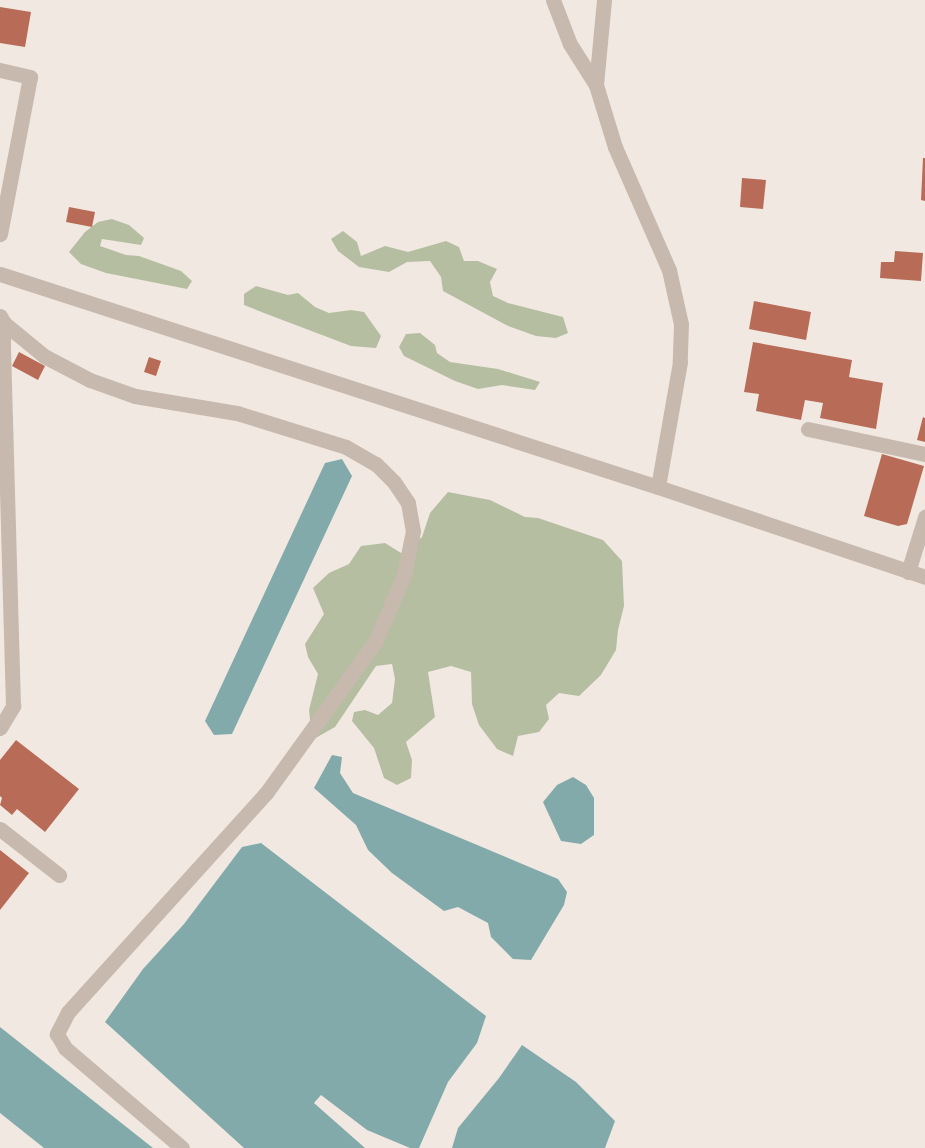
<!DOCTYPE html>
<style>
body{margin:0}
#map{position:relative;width:925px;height:1148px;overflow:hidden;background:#f1e9e1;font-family:Roboto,sans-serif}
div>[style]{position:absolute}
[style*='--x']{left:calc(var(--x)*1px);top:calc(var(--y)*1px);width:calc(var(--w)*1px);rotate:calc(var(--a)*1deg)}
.green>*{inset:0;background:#b6bea2}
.water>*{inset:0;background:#83aaab}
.building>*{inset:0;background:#b86c57}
.minor>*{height:15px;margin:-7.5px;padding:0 7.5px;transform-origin:7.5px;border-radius:7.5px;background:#c8b9ae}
span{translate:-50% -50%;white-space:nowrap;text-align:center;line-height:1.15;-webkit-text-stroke:4.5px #f9f3ed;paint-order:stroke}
</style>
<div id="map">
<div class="green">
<i style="clip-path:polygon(112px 219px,129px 225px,144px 238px,141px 245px,102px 239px,100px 246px,126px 255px,139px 256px,181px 271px,192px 281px,187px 289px,106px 273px,81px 264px,69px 252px,85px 232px,98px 222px)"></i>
<i style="clip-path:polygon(343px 231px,357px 242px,361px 256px,385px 246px,408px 252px,446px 241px,459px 247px,464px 261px,478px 261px,497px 269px,490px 282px,493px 296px,508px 303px,563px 317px,568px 333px,556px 338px,536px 336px,508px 326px,443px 291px,441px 277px,430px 261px,407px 262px,389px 272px,359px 267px,338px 251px,331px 239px)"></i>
<i style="clip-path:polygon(256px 286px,288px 295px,298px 293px,315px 307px,329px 313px,351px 310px,364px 312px,381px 336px,376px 348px,351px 346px,264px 313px,244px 305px,244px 294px)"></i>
<i style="clip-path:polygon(420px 333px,435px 345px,437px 353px,450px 362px,498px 369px,540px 382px,535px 390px,502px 385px,478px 389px,455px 381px,404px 356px,399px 347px,406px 334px)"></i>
<i style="clip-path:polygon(448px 492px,490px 500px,525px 517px,538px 518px,603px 540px,622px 561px,624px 606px,618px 630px,616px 650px,601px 675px,579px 696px,559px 693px,546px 705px,549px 719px,539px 732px,518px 736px,513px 756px,497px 749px,479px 725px,472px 704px,471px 672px,451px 666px,428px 672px,435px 717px,406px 742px,412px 760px,411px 778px,397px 785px,384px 778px,374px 748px,352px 721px,354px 712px,365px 710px,378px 715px,392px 703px,395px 679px,392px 664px,376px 666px,335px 727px,312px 740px,309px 710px,318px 674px,308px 657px,305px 644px,324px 614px,313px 588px,329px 573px,349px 564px,361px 546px,385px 543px,401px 553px,422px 537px,430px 513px)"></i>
</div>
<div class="water">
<i style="clip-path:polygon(342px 459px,352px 476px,232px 734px,214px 735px,205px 721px,325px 463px)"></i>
<i style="clip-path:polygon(332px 755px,342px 757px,340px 773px,353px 793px,558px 879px,567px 892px,564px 905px,531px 960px,513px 959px,491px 937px,488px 923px,458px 907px,444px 911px,392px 873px,368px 850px,356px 825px,314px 788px)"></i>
<i style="clip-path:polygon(573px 777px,586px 785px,594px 798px,594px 835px,581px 844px,561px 841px,543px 802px,557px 785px)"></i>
<i style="clip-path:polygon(261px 843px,486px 1016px,477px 1043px,448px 1082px,419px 1148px,410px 1148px,367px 1130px,321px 1095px,314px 1103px,365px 1148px,244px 1148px,105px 1022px,143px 969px,184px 924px,242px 847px)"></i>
<i style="clip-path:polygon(0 1027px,153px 1148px,44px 1148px,0 1113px)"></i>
<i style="clip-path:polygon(522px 1045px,576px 1082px,615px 1121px,605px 1148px,452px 1148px,458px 1128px,499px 1078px)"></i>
</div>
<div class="building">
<i style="clip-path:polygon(0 7px,31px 12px,25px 47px,0 43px)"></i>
<i style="clip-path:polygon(923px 158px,925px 158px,925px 201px,921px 200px)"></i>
<i style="clip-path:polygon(742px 178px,766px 180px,763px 209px,740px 207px)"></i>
<i style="clip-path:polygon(69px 207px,95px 212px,92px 227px,66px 222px)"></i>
<i style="clip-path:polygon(895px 251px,923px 253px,921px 281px,880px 278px,881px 262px,894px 262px)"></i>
<i style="clip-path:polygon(754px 301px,811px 312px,806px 340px,749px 329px)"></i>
<i style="clip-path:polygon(753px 342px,852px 360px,849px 377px,883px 383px,876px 429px,820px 418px,823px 403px,805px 400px,801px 420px,756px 411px,759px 394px,744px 392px)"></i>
<i style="clip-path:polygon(19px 352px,45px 366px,38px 380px,12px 366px)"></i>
<i style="clip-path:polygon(149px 357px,161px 361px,156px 376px,144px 372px)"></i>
<i style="clip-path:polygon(923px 417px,925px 418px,925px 442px,917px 440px)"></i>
<i style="clip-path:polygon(882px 454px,924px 466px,907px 524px,898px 526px,864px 516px)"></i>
<i style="clip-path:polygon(16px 740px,79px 789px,45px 832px,17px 809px,12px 815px,0 805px,2px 798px,0 796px,0 760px)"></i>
<i style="clip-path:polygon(0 850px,29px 873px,0 910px)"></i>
</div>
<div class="minor">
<i style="--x:553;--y:0;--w:47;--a:68.9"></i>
<i style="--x:570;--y:44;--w:49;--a:57.6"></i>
<i style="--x:604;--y:0;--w:85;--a:95.4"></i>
<i style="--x:596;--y:85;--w:65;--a:73"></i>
<i style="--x:615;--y:147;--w:134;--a:66.3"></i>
<i style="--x:669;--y:270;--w:55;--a:77.5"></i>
<i style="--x:681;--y:324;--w:38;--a:92"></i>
<i style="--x:680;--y:362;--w:127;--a:100"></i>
<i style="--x:0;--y:70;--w:31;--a:13"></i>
<i style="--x:30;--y:77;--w:160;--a:100.8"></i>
<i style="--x:0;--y:274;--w:692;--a:17.94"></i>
<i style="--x:658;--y:487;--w:282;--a:18.6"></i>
<i style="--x:0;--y:316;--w:8;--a:60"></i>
<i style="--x:4;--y:323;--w:52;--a:39.5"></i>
<i style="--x:44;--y:356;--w:52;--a:27.6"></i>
<i style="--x:90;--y:380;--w:48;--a:19.6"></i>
<i style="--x:135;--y:396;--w:103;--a:9.5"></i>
<i style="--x:237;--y:413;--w:114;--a:17.3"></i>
<i style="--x:346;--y:447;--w:34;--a:30"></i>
<i style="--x:376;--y:464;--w:25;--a:45"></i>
<i style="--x:394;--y:482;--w:25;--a:56"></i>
<i style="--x:408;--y:503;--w:28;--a:80"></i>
<i style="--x:413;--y:531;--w:45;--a:101.6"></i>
<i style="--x:404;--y:575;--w:73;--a:113.4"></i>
<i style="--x:375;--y:642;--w:186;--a:125.8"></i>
<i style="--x:266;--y:793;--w:295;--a:132.1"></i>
<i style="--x:68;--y:1012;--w:25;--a:117"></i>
<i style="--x:57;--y:1034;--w:16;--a:60"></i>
<i style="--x:65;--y:1048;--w:154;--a:40.5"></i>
<i style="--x:808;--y:429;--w:120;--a:12.1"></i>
<i style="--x:908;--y:572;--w:58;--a:-72.8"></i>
<i style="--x:0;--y:728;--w:26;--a:-59"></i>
<i style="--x:13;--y:706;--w:364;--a:-91.6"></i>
<i style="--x:3;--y:342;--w:19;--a:-87"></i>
<i style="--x:0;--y:829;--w:75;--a:37.9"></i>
</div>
</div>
